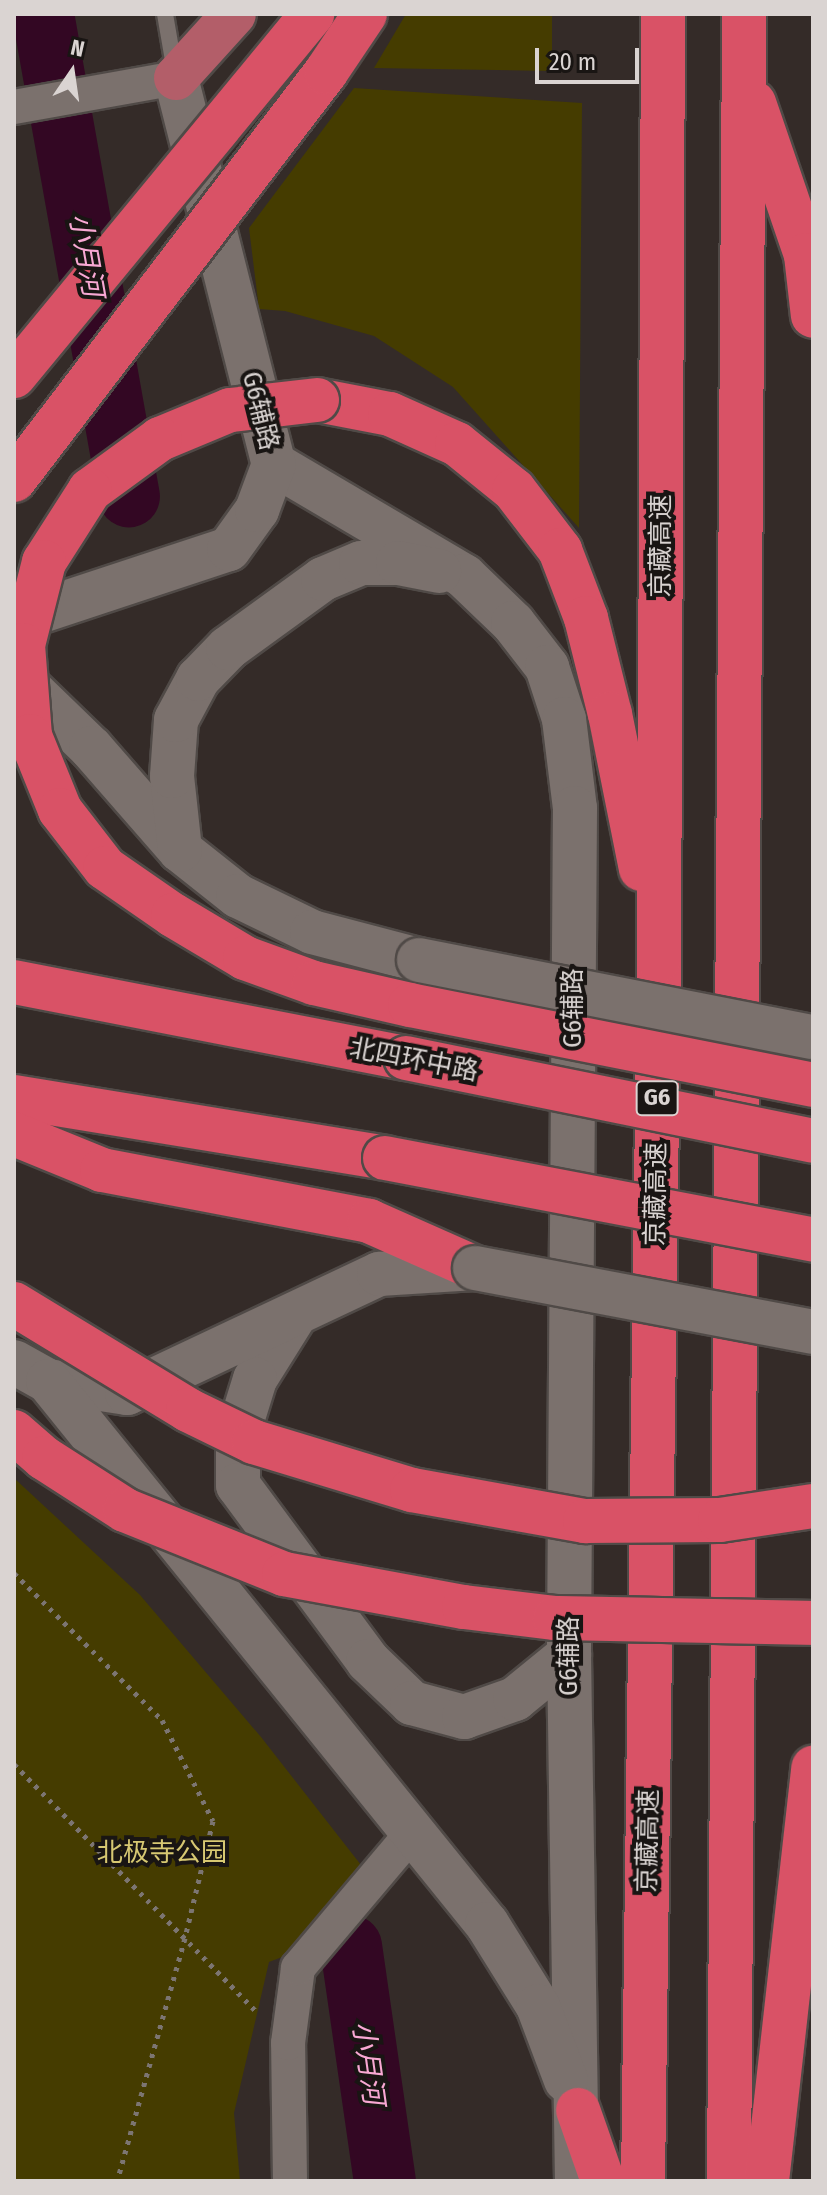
<!DOCTYPE html>
<meta charset="utf-8">
<style>
body{margin:0}
#map{position:relative;width:827px;height:2195px;overflow:hidden;background:#342b28;font-family:"Fira Sans Condensed","Noto Sans SC",sans-serif}
div>[style]{position:absolute}
[style*='--x']{left:calc(var(--x)*1px);top:calc(var(--y)*1px);width:calc(var(--w)*1px);rotate:calc(var(--a)*1deg)}
.green>*{inset:0;background:#453c00}
.river>*{height:62px;margin:-31px;padding:0 31px;transform-origin:31px;border-radius:31px;background:#330723}
.path>*{height:5px;margin-top:-2.5px;transform-origin:0;background:repeating-linear-gradient(90deg,#7c7572 0 4px,transparent 0 10px)}
.roads{filter:drop-shadow(2px 0 #504a47) drop-shadow(-2px 0 #504a47) drop-shadow(0 2px #504a47) drop-shadow(0 -2px #504a47)}
.lane>*{height:16px;margin:-8px;padding:0 8px;transform-origin:8px;border-radius:8px;background:#7b716d}
.street>*{height:34px;margin:-17px;padding:0 17px;transform-origin:17px;border-radius:17px;background:#7b716d}
.secondary>*{height:44px;margin:-22px;padding:0 22px;transform-origin:22px;border-radius:22px;background:#7b716d}
.primary>*{height:44px;margin:-22px;padding:0 22px;transform-origin:22px;border-radius:22px;background:#b35e69}
.highway>*{height:44px;margin:-22px;padding:0 22px;transform-origin:22px;border-radius:22px;background:#d95266}
.bridges{filter:drop-shadow(2px 0 #504a47) drop-shadow(-2px 0 #504a47) drop-shadow(0 2px #504a47) drop-shadow(0 -2px #504a47)}
.secondary-bridge>*{height:44px;margin:-22px;padding:0 22px;transform-origin:22px;border-radius:22px;background:#7b716d}
.highway-bridge>*{height:44px;margin:-22px;padding:0 22px;transform-origin:22px;border-radius:22px;background:#d95266}
span{translate:-50% -50%;white-space:nowrap;text-align:center;line-height:1.15;-webkit-text-stroke:8px #191513;paint-order:stroke}
.shield-label span{padding:2px 6px;background:#191513;border:2px solid;border-radius:6px;-webkit-text-stroke-width:0}
.shield-label{font-size:24px;color:#dad4d2;font-weight:700}
.street-label{font-size:26px;color:#dad4d2}
.park-label{font-size:26px;color:#d7c872}
.water-label{font-size:28px;color:#f8a8d3;font-style:italic}
.frame{position:absolute;inset:0;border:16px solid #dad4d2;pointer-events:none}
.north{position:absolute;left:32px;top:32px;width:80px;height:80px;-webkit-text-stroke:6px #191513;paint-order:stroke;rotate:13deg;font-size:22px;font-weight:700;line-height:32px;text-align:center;color:#dad4d2}
.north::after{content:'';display:block;margin:auto;width:28px;height:36px;background:#dad4d2;clip-path:polygon(50% 0,100% 100%,50% 72%,0 100%)}
.scale{position:absolute;left:535px;top:48px;width:104px;height:36px;box-sizing:border-box;border:4px solid #dad4d2;border-top:0;padding-left:10px;font-size:24px;line-height:28px;white-space:nowrap;color:#dad4d2;-webkit-text-stroke:6px #191513;paint-order:stroke}
</style>
<div id="map">
<div class="green">
<i style="clip-path:polygon(406px 14px,552px 14px,552px 71px,374px 68px)"></i>
<i style="clip-path:polygon(354px 88px,582px 103px,579px 528px,453px 387px,374px 336px,285px 311px,259px 309px,249px 228px)"></i>
<i style="clip-path:polygon(14px 1478px,140px 1595px,261px 1737px,379px 1888px,327px 1940px,269px 1962px,234px 2113px,240px 2181px,14px 2181px)"></i>
</div>
<div class="river">
<i style="--x:43;--y:14;--w:490;--a:79.9"></i>
<i style="--x:351;--y:1946;--w:237;--a:81.8"></i>
</div>
<div class="path">
<i style="--x:14;--y:1573;--w:209;--a:44.8"></i>
<i style="--x:162;--y:1720;--w:113;--a:63.2"></i>
<i style="--x:213;--y:1821;--w:120;--a:103.5"></i>
<i style="--x:185;--y:1938;--w:252;--a:105.6"></i>
<i style="--x:14;--y:1764;--w:347;--a:45.6"></i>
</div>
<div class="roads">
<div class="lane">
<i style="--x:165;--y:14;--w:59;--a:80.2"></i>
</div>
<div class="street">
<i style="--x:14;--y:107;--w:165;--a:-10.1"></i>
<i style="--x:290;--y:2181;--w:138;--a:-90.8"></i>
<i style="--x:288;--y:2043;--w:76;--a:-82.4"></i>
<i style="--x:298;--y:1968;--w:178;--a:-49.8"></i>
</div>
<div class="secondary">
<i style="--x:176;--y:78;--w:398;--a:75.8"></i>
<i style="--x:274;--y:464;--w:221;--a:30.5"></i>
<i style="--x:464;--y:576;--w:68;--a:43.8"></i>
<i style="--x:513;--y:623;--w:56;--a:52.3"></i>
<i style="--x:547;--y:667;--w:55;--a:71.9"></i>
<i style="--x:564;--y:719;--w:90;--a:83"></i>
<i style="--x:575;--y:808;--w:847;--a:90.41"></i>
<i style="--x:569;--y:1655;--w:526;--a:89.13"></i>
<i style="--x:14;--y:620;--w:226;--a:-18.3"></i>
<i style="--x:229;--y:549;--w:48;--a:-54.3"></i>
<i style="--x:257;--y:510;--w:49;--a:-69.7"></i>
<i style="--x:14;--y:678;--w:17;--a:33"></i>
<i style="--x:28;--y:687;--w:88;--a:44.1"></i>
<i style="--x:91;--y:748;--w:135;--a:48.9"></i>
<i style="--x:180;--y:850;--w:74;--a:38.4"></i>
<i style="--x:238;--y:896;--w:82;--a:25.9"></i>
<i style="--x:312;--y:932;--w:111;--a:14.7"></i>
<i style="--x:180;--y:850;--w:74;--a:-96.2"></i>
<i style="--x:172;--y:776;--w:56;--a:-85.9"></i>
<i style="--x:176;--y:720;--w:47;--a:-61.8"></i>
<i style="--x:198;--y:679;--w:43;--a:-45.9"></i>
<i style="--x:228;--y:648;--w:117;--a:-36"></i>
<i style="--x:323;--y:579;--w:41;--a:-22.8"></i>
<i style="--x:361;--y:563;--w:37;--a:0"></i>
<i style="--x:398;--y:563;--w:42;--a:11"></i>
<i style="--x:295;--y:1315;--w:75;--a:122"></i>
<i style="--x:255;--y:1379;--w:58;--a:107.2"></i>
<i style="--x:238;--y:1434;--w:51;--a:90"></i>
<i style="--x:238;--y:1485;--w:219;--a:53.5"></i>
<i style="--x:368;--y:1661;--w:61;--a:43.7"></i>
<i style="--x:412;--y:1703;--w:54;--a:15.1"></i>
<i style="--x:464;--y:1717;--w:54;--a:-19.4"></i>
<i style="--x:515;--y:1699;--w:70;--a:-39.2"></i>
<i style="--x:14;--y:1362;--w:39;--a:29"></i>
<i style="--x:48;--y:1381;--w:80;--a:8.6"></i>
<i style="--x:127;--y:1393;--w:279;--a:-25.3"></i>
<i style="--x:379;--y:1274;--w:96;--a:-3.6"></i>
<i style="--x:48;--y:1381;--w:698;--a:51.05"></i>
<i style="--x:487;--y:1924;--w:97;--a:58.1"></i>
<i style="--x:538;--y:2006;--w:79;--a:69.3"></i>
</div>
<div class="primary">
<i style="--x:176;--y:78;--w:86;--a:-47.8"></i>
</div>
<div class="highway">
<i style="--x:754;--y:103;--w:161;--a:71.1"></i>
<i style="--x:806;--y:255;--w:61;--a:83.5"></i>
<i style="--x:317;--y:400;--w:74;--a:10.9"></i>
<i style="--x:390;--y:414;--w:73;--a:24.1"></i>
<i style="--x:457;--y:444;--w:73;--a:38.9"></i>
<i style="--x:514;--y:490;--w:76;--a:52.5"></i>
<i style="--x:560;--y:550;--w:73;--a:69.1"></i>
<i style="--x:586;--y:618;--w:99;--a:76"></i>
<i style="--x:610;--y:714;--w:158;--a:78.7"></i>
<i style="--x:14;--y:982;--w:399;--a:11"></i>
<i style="--x:14;--y:1097;--w:376;--a:9.3"></i>
<i style="--x:14;--y:1134;--w:95;--a:22.2"></i>
<i style="--x:102;--y:1170;--w:272;--a:10.8"></i>
<i style="--x:369;--y:1221;--w:116;--a:23.9"></i>
<i style="--x:578;--y:2110;--w:75;--a:70.6"></i>
<i style="--x:643;--y:2181;--w:1221;--a:-89.25"></i>
<i style="--x:659;--y:960;--w:946;--a:-89.76"></i>
<i style="--x:729;--y:2181;--w:2167;--a:-89.6"></i>
<i style="--x:767;--y:2181;--w:416;--a:-83.6"></i>
</div>
</div>
<div class="bridges">
<div class="secondary-bridge">
<i style="--x:419;--y:960;--w:401;--a:11.1"></i>
<i style="--x:475;--y:1268;--w:344;--a:10.7"></i>
</div>
<div class="highway-bridge">
<i style="--x:14;--y:376;--w:469;--a:-50.5"></i>
<i style="--x:317;--y:400;--w:88;--a:173.4"></i>
<i style="--x:230;--y:410;--w:76;--a:157.5"></i>
<i style="--x:160;--y:439;--w:87;--a:143.9"></i>
<i style="--x:90;--y:490;--w:85;--a:122.6"></i>
<i style="--x:44;--y:562;--w:86;--a:104.2"></i>
<i style="--x:23;--y:645;--w:91;--a:85.6"></i>
<i style="--x:30;--y:736;--w:80;--a:67.9"></i>
<i style="--x:60;--y:810;--w:73;--a:52.2"></i>
<i style="--x:105;--y:868;--w:83;--a:34.7"></i>
<i style="--x:173;--y:915;--w:84;--a:30.8"></i>
<i style="--x:245;--y:958;--w:73;--a:19.9"></i>
<i style="--x:314;--y:983;--w:98;--a:12.9"></i>
<i style="--x:410;--y:1005;--w:411;--a:11.2"></i>
<i style="--x:14;--y:480;--w:514;--a:-52.59"></i>
<i style="--x:326;--y:72;--w:70;--a:-56.1"></i>
<i style="--x:406;--y:1058;--w:415;--a:11.5"></i>
<i style="--x:385;--y:1158;--w:436;--a:10.8"></i>
<i style="--x:14;--y:1304;--w:204;--a:31.3"></i>
<i style="--x:188;--y:1410;--w:73;--a:25.9"></i>
<i style="--x:254;--y:1442;--w:165;--a:16.9"></i>
<i style="--x:412;--y:1490;--w:176;--a:10.2"></i>
<i style="--x:585;--y:1521;--w:135;--a:-0.4"></i>
<i style="--x:720;--y:1520;--w:94;--a:-8.6"></i>
<i style="--x:14;--y:1432;--w:40;--a:41"></i>
<i style="--x:44;--y:1458;--w:96;--a:32.7"></i>
<i style="--x:125;--y:1510;--w:171;--a:21.9"></i>
<i style="--x:284;--y:1574;--w:183;--a:10.4"></i>
<i style="--x:464;--y:1607;--w:92;--a:6.9"></i>
<i style="--x:555;--y:1618;--w:258;--a:1.1"></i>
</div>
</div>
<div class="shield-label">
<span style="left:657px;top:1098px">G6</span>
</div>
<div class="street-label">
<span style="left:260px;top:411px;rotate:76deg">G6辅路</span>
<span style="left:661px;top:546px;rotate:-90deg">京藏高速</span>
<span style="left:573px;top:1008px;rotate:-90deg">G6辅路</span>
<span style="left:414px;top:1060px;rotate:11deg">北四环中路</span>
<span style="left:656px;top:1194px;rotate:-89deg">京藏高速</span>
<span style="left:569px;top:1656px;rotate:-90deg">G6辅路</span>
<span style="left:648px;top:1841px;rotate:-89deg">京藏高速</span>
</div>
<div class="park-label">
<span style="left:162px;top:1853px">北极寺公园</span>
</div>
<div class="water-label">
<span style="left:86px;top:255px;rotate:80deg">小月河</span>
<span style="left:368px;top:2063px;rotate:82deg">小月河</span>
</div>
<div class="frame"></div>
<div class="north">N</div>
<div class="scale">20 m</div>
</div>
